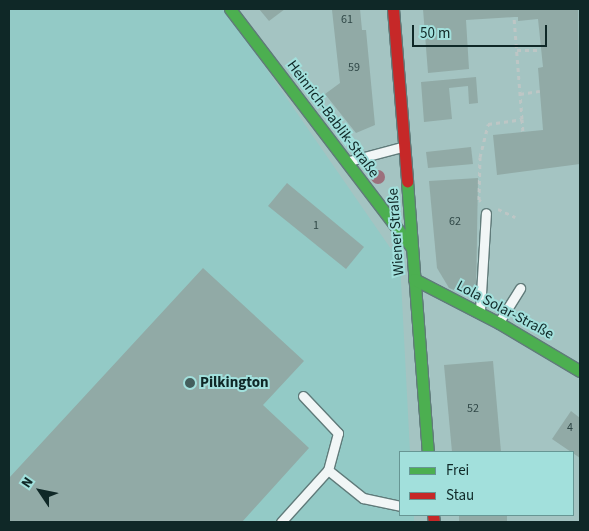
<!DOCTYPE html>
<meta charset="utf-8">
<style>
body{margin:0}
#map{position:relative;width:589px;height:531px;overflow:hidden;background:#a4c4c2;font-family:"Source Sans 3",sans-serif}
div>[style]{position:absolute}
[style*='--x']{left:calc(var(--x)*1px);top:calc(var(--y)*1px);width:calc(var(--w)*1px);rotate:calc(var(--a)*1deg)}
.built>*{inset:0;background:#93cac6}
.building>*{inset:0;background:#91aaa6}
.path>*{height:3px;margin-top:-1.5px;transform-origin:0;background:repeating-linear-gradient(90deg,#bdc6c5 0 4px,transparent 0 8px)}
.roads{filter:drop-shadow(1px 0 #607b7a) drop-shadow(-1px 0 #607b7a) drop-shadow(0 1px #607b7a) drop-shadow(0 -1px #607b7a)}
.lane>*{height:9px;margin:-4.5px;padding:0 4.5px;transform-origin:4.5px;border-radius:4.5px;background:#f1f6f6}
.fast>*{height:11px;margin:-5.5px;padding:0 5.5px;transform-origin:5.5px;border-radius:5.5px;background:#4caf50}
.jam>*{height:11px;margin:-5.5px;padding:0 5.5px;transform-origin:5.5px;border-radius:5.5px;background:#c62828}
.trees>*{width:14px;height:14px;margin:-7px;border-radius:50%;background:#9c707c}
.dots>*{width:14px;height:14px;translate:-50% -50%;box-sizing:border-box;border:2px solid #a2e0dc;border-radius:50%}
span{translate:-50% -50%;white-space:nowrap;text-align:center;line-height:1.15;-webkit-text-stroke:4px #a2e0dc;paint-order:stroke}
.number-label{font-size:12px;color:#304847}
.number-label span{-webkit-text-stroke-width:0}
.street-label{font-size:15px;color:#0f2827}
.poi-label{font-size:15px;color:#0f2827;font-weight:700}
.left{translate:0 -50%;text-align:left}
.frame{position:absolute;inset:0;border:10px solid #0f2827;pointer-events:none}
.legend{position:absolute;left:399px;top:451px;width:175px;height:65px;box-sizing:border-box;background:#a2e0dc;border:1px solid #679694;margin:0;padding:6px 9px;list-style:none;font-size:15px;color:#0f2827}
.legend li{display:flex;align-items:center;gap:10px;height:25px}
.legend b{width:25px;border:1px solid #679694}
.north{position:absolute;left:15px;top:466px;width:50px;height:50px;-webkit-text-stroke:4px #a2e0dc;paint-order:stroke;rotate:304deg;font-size:14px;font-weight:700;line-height:20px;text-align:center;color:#0f2827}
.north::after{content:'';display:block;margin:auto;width:18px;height:22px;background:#0f2827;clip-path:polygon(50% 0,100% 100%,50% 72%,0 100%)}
.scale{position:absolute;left:412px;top:25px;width:135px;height:22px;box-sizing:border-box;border:2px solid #0f2827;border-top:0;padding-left:6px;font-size:15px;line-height:18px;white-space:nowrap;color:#0f2827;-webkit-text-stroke:4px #a2e0dc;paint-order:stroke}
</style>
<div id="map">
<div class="built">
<i style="clip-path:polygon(9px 9px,225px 9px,400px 262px,410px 452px,400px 452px,400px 515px,414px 515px,414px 522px,9px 522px)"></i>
</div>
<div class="building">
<i style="clip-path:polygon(259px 9px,285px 9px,269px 21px)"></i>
<i style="clip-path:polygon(360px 9px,362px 30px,366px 30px,375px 125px,356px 133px,325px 94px,340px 83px,332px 10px)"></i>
<i style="clip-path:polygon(423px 9px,578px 9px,580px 164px,497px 175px,493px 135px,543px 130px,538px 68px,543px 67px,538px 19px,518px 21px,518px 17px,514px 17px,466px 20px,469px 69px,428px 73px)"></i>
<i style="clip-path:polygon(476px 77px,478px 103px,469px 104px,468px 86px,449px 88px,452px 119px,424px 122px,421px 82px)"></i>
<i style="clip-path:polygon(471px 147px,473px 164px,428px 168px,426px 152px)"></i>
<i style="clip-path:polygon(478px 178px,476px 295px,466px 295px,449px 288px,437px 268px,429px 181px)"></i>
<i style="clip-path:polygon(287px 183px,364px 247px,346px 269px,268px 206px)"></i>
<i style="clip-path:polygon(203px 268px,304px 361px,263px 405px,309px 448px,242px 522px,9px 522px,9px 478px)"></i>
<i style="clip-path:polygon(493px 361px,501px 452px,452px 452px,444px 365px)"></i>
<i style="clip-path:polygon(571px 411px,580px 418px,580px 458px,552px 439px)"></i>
<i style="clip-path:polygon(459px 515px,507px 515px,507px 522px,459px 522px)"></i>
</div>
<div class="path">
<i style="--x:517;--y:50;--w:24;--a:0"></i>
<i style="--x:520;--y:94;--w:20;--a:-9"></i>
<i style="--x:522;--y:119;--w:13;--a:86"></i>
<i style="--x:481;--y:201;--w:2;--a:-153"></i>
<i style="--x:479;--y:200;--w:43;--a:-88.7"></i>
<i style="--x:480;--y:157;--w:34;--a:-76"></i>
<i style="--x:488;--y:124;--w:34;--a:-8"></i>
<i style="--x:522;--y:119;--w:102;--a:-94.5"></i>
<i style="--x:498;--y:209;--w:19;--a:25"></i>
</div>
<div class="roads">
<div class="lane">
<i style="--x:349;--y:161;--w:55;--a:-14.8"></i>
<i style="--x:480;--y:310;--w:97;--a:-86.5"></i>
<i style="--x:499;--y:322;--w:40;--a:-58"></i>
<i style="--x:303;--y:396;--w:51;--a:46.6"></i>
<i style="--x:338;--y:433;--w:38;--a:105"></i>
<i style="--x:281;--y:522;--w:70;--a:-47.9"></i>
<i style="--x:328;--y:470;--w:45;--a:38.7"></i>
<i style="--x:363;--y:498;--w:38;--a:12"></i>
</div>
<div class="fast">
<i style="--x:230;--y:9;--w:300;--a:52.7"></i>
<i style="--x:407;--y:181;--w:272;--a:85.6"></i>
<i style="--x:414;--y:279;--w:96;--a:27.4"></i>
<i style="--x:499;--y:323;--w:94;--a:30.7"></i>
</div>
<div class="jam">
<i style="--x:393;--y:9;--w:173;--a:85.3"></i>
<i style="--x:433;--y:515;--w:7;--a:82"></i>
</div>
</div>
<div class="trees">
<i style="left:378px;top:177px"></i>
</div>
<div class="dots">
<i style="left:190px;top:383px;background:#435f5d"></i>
</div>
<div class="number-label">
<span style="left:347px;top:20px">61</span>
<span style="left:354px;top:68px">59</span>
<span style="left:455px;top:222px">62</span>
<span style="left:316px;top:226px">1</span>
<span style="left:473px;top:409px">52</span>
<span style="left:570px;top:428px">4</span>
</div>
<div class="street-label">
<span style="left:333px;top:119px;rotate:53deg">Heinrich-Bablik-Straße</span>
<span style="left:396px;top:232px;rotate:-94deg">Wiener Straße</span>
<span style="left:505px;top:310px;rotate:28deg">Lola Solar-Straße</span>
</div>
<div class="poi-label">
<span class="left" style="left:200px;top:383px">Pilkington</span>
</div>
<div class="frame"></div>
<ul class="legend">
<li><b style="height:6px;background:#4caf50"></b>Frei</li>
<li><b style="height:6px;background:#c62828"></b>Stau</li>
</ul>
<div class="north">N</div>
<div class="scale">50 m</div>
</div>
